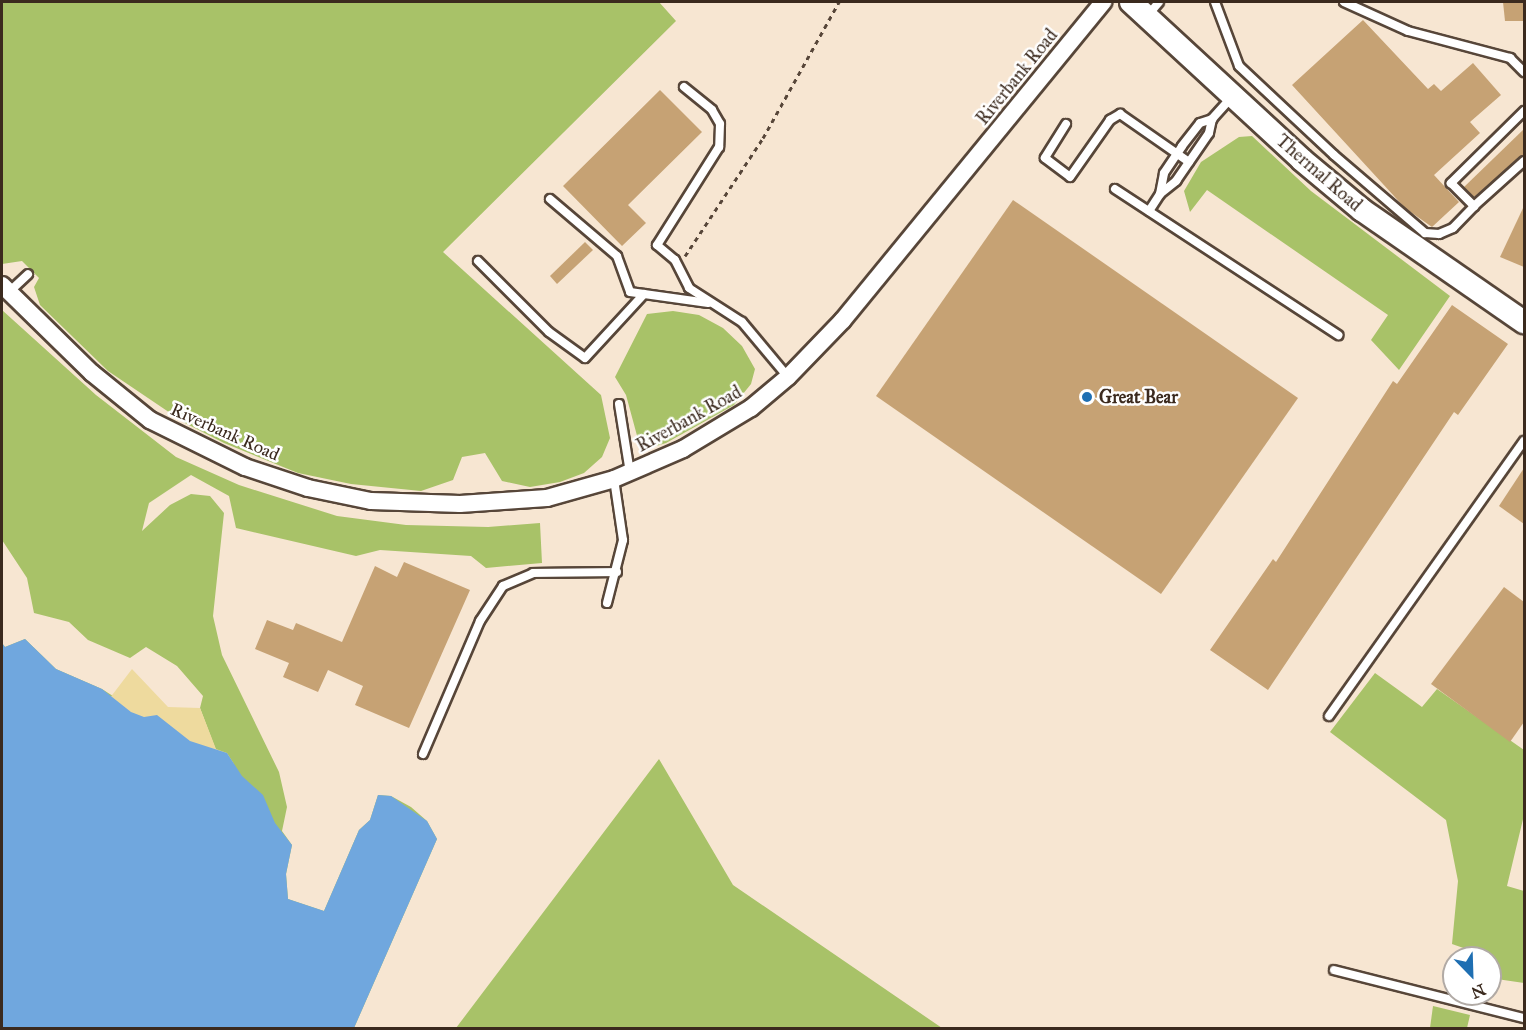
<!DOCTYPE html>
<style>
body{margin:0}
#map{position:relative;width:1526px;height:1030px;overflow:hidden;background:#f7e6d2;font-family:"IM FELL Great Primer",serif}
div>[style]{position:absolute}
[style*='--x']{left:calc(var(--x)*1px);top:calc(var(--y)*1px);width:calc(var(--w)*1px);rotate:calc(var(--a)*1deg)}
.green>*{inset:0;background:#a8c268}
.sand>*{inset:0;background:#eeda9e}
.water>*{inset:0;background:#70a7de}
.building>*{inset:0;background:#c6a274}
.path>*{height:3px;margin-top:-1.5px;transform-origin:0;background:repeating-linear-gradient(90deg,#574639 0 4.5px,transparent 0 9px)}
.roads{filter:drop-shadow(2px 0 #574639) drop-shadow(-2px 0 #574639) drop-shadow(0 2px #574639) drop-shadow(0 -2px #574639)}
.lane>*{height:8px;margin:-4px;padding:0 4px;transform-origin:4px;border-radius:4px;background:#fff}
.street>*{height:16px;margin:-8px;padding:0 8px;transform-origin:8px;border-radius:8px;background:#fff}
.secondary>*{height:22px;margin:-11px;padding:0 11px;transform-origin:11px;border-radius:11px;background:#fff}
.dots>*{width:16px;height:16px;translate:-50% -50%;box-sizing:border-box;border:3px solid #fff;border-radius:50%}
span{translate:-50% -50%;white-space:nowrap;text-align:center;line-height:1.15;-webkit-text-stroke:5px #fff;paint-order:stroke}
.street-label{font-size:18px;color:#3b2a1e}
.poi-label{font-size:18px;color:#3b2a1e;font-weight:700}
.left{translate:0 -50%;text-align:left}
.frame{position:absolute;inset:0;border:3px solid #3b2a1e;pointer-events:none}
.north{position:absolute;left:1442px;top:946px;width:60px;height:60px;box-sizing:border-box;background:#fff;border:2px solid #b1aaa5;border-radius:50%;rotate:157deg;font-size:16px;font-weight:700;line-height:24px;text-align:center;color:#3b2a1e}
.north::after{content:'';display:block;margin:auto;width:21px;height:27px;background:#1f6fb2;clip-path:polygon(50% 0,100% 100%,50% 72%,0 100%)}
</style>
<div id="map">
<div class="green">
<i style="clip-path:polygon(2px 2px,659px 2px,676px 21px,443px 252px,601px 395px,610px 438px,602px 457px,584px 473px,560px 482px,530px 487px,502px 481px,485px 453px,462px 457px,453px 480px,421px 491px,351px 484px,298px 473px,224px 443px,185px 423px,108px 371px,40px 305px,34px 287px,39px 278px,22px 261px,2px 264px)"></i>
<i style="clip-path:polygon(1252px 136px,1311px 191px,1450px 296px,1399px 370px,1371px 340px,1388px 315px,1207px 190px,1190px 212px,1184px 191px,1201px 162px,1239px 137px)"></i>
<i style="clip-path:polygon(2px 310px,96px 395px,176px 457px,239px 485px,337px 516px,406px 525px,488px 527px,540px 523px,542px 563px,486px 568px,471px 556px,380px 550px,356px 556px,236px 528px,229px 496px,191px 475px,149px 503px,142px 531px,170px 505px,191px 494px,210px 496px,224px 513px,213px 616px,222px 655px,279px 772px,287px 807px,282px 831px,292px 845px,286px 874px,288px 899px,324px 911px,359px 830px,370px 820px,378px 795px,391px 796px,411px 807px,427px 821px,437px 839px,354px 1028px,186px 1028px,2px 643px,5px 647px,25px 639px,56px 669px,102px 689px,222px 766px,200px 708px,203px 696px,177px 666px,146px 647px,130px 658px,88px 640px,69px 622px,34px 613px,27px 578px,2px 540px)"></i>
<i style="clip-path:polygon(673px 311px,699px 315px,723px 328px,742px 346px,755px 369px,751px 384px,734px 405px,666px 443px,650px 448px,639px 443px,626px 395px,615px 377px,647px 314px)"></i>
<i style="clip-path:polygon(1375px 673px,1422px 707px,1437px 689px,1524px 750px,1524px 815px,1507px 886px,1524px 891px,1524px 983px,1490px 978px,1489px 957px,1452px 944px,1458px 881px,1446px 820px,1330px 732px)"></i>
<i style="clip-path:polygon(659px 759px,733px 885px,942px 1028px,456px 1028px)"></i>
<i style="clip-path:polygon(1433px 1006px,1470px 1015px,1467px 1028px,1430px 1028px)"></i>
</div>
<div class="sand">
<i style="clip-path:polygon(132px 669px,168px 707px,200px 708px,216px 749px,227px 753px,234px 764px,100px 711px)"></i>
</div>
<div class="water">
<i style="clip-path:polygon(25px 639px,56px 669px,102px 689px,131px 712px,144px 717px,157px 715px,190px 741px,227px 753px,242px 776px,263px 795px,275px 823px,292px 845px,286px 874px,288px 899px,324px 911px,359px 830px,370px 820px,378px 795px,391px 796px,427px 821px,437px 839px,354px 1028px,2px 1028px,2px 643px,5px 647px)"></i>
</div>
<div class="building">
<i style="clip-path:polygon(1503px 2px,1524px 2px,1524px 21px,1505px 21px)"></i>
<i style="clip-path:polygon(1363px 20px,1428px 89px,1434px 84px,1441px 91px,1473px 63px,1501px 95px,1470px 122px,1480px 133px,1434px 175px,1459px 202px,1432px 227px,1405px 208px,1292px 85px)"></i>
<i style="clip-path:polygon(660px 90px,702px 132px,628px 205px,646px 223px,622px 246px,563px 186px)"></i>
<i style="clip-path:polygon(1524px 129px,1524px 155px,1474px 197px,1464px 187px)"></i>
<i style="clip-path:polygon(1013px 200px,1298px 398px,1161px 594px,876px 396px)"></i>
<i style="clip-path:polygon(1524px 206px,1524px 267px,1500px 257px)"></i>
<i style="clip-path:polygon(585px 242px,593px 250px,557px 284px,550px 276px)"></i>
<i style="clip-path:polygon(1452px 305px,1508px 344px,1458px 415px,1454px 412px,1268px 690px,1210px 650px,1273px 559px,1276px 562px,1393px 381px,1397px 384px)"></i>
<i style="clip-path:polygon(1524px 468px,1524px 524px,1499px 506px)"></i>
<i style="clip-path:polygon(404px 562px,470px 590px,409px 728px,355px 705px,363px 686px,328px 670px,318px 692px,283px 677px,289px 663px,255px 649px,267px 620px,293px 630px,296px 623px,342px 642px,375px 566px,397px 577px)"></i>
<i style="clip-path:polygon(1504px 587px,1524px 602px,1524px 722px,1510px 742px,1431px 684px)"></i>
</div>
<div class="path">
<i style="--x:685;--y:256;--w:141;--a:-56.5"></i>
<i style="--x:763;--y:138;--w:156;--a:-60.8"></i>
</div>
<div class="roads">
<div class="lane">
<i style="--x:1215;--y:2;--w:68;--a:69.4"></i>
<i style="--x:1239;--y:66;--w:130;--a:43.1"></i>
<i style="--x:1334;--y:155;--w:120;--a:40.6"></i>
<i style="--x:1425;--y:233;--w:14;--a:4"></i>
<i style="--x:1439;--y:234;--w:15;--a:-23"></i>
<i style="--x:1453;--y:228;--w:30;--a:-46"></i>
<i style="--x:1344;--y:2;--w:70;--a:24.4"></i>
<i style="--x:1408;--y:31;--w:106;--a:14.8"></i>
<i style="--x:1510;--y:58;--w:20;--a:45"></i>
<i style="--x:1147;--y:16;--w:18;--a:-49"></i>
<i style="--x:684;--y:87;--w:36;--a:39"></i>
<i style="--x:712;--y:110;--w:16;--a:60"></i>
<i style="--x:720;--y:124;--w:23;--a:92"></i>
<i style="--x:719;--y:147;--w:116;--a:122.3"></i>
<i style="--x:657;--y:245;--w:23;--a:40"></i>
<i style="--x:675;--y:260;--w:31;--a:63"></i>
<i style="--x:689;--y:288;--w:63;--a:32.7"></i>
<i style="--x:742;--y:322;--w:72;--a:50.1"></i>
<i style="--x:1524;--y:111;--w:103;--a:135.4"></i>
<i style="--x:1451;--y:183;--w:33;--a:45"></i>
<i style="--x:1474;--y:206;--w:67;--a:-42"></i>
<i style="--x:1066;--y:124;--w:40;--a:122"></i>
<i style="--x:1045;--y:158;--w:31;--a:37"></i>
<i style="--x:1070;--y:177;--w:70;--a:-54.9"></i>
<i style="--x:1110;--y:120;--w:12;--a:-31"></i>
<i style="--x:1120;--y:114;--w:84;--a:34.8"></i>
<i style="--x:1115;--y:189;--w:267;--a:33.2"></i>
<i style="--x:1160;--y:194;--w:21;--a:-79"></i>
<i style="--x:1164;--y:173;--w:32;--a:-56"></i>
<i style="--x:1182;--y:146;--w:29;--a:-52"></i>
<i style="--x:1200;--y:123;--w:13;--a:-18"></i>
<i style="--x:1212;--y:119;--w:30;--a:-48"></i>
<i style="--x:550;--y:199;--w:88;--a:40.4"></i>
<i style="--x:617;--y:256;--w:38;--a:70"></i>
<i style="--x:630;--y:292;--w:79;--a:8"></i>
<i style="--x:1149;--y:211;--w:20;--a:-57"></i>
<i style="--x:1160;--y:194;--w:21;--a:-39"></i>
<i style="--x:1176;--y:181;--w:58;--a:-55.5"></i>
<i style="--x:1209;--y:133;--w:14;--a:-78"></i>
<i style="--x:478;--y:261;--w:100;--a:45"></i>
<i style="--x:549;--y:332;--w:44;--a:35.8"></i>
<i style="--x:585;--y:358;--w:87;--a:-47.3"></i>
<i style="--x:9;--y:292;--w:26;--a:-43"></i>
<i style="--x:619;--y:404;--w:70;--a:80.9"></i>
<i style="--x:607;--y:603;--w:65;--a:-75.7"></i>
<i style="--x:623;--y:540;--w:62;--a:-98.4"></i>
<i style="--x:1329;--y:716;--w:337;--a:-54.7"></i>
<i style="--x:423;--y:754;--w:145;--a:-66.8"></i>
<i style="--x:480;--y:621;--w:42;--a:-56.7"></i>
<i style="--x:503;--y:586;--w:33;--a:-23"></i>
<i style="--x:533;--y:573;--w:84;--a:-0.7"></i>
<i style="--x:1334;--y:970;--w:196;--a:14.2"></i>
</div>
<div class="street">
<i style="--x:2;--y:285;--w:126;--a:44.4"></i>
<i style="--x:92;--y:373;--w:75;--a:39"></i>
<i style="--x:150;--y:420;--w:106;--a:26.3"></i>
<i style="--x:245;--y:467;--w:66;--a:18.4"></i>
<i style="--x:308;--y:488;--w:64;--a:11.7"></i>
<i style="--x:371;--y:501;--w:89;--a:1.9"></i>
<i style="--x:460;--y:504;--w:87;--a:-3.9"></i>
<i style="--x:547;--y:498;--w:70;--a:-15.8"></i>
<i style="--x:614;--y:479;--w:75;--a:-23.5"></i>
<i style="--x:683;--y:449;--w:79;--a:-31.1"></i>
<i style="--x:751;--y:408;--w:48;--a:-40"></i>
<i style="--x:788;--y:377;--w:79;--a:-46"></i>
<i style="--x:843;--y:320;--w:411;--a:-50.7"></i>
</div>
<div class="secondary">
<i style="--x:1131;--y:2;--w:233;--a:42.7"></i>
<i style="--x:1302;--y:160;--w:78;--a:39.8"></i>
<i style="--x:1362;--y:210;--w:197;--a:34.7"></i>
</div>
</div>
<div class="dots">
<i style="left:1087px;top:397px;background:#1f6fb2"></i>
</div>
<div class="street-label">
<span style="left:1017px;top:77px;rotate:-51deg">Riverbank Road</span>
<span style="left:1319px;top:173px;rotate:41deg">Thermal Road</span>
<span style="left:689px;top:419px;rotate:-29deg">Riverbank Road</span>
<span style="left:225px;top:432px;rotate:24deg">Riverbank Road</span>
</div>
<div class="poi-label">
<span class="left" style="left:1099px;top:397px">Great Bear</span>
</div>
<div class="frame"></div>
<div class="north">N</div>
</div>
